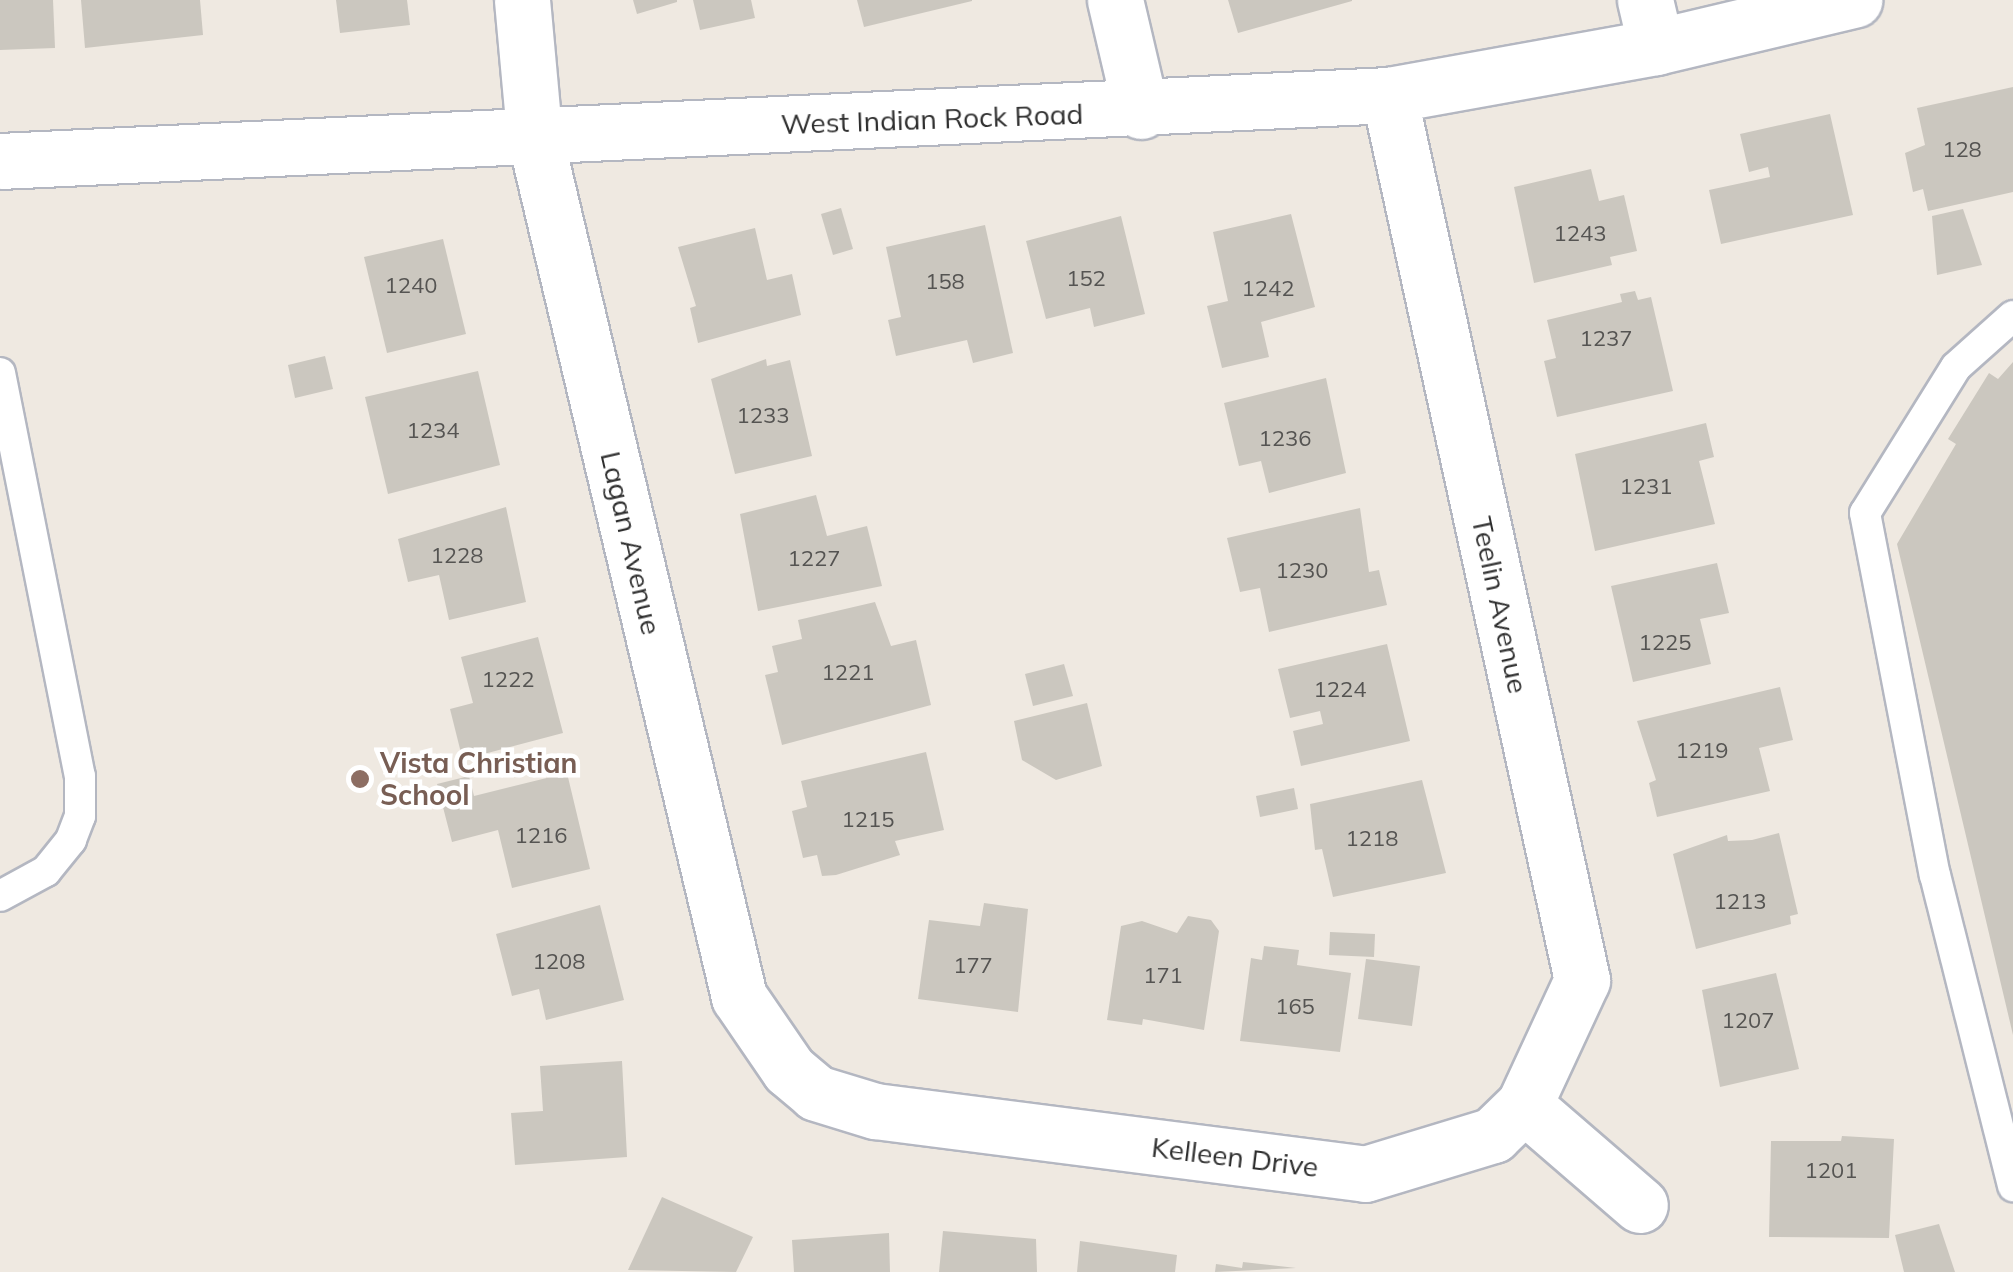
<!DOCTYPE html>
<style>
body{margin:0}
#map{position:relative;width:2013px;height:1272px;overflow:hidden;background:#efe9e1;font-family:Mulish,sans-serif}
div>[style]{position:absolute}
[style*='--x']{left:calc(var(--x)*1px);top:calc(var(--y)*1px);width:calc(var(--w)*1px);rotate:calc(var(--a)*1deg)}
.building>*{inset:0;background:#cbc7bf}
.roads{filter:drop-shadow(2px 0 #b4b7c1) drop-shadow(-2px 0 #b4b7c1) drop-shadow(0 2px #b4b7c1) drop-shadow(0 -2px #b4b7c1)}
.lane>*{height:30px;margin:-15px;padding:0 15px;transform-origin:15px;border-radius:15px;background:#fff}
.street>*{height:55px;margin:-27.5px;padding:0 27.5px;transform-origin:27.5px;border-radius:27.5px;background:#fff}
.secondary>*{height:55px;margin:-27.5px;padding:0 27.5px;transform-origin:27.5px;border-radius:27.5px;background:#fff}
.dots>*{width:28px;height:28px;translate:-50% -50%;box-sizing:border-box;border:5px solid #fff;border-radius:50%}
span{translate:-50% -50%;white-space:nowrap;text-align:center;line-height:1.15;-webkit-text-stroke:9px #fff;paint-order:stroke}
.number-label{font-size:22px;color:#555452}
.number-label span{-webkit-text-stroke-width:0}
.street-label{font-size:28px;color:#2e2e2e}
.education-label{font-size:28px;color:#785e54;font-weight:700}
.left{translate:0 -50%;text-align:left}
</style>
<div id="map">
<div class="building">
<i style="clip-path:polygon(0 0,53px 0,55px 48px,0 50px)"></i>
<i style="clip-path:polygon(81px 0,200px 0,203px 35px,85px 48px)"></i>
<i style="clip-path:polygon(336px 0,407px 0,410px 25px,340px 33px)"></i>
<i style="clip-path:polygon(633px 0,677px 0,677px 2px,637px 14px)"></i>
<i style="clip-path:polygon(693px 0,751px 0,755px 18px,700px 30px)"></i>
<i style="clip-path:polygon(857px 0,972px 0,972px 1px,864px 27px)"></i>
<i style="clip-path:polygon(1228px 0,1352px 0,1352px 1px,1238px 33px)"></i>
<i style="clip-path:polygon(2013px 87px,2013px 192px,1928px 211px,1923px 189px,1913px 192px,1905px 153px,1925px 145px,1917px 108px)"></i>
<i style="clip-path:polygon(1830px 114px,1853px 215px,1721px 244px,1709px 190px,1770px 177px,1768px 167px,1749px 172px,1740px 134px)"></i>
<i style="clip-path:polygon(1591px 169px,1599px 201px,1624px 195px,1637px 251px,1610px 257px,1612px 265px,1534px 283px,1514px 187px)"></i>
<i style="clip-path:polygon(841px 208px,853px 249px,833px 255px,821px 214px)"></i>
<i style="clip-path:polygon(1963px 209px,1982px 265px,1937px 275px,1932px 216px)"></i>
<i style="clip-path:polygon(1291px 214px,1315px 307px,1261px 322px,1269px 357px,1222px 368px,1207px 306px,1228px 301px,1213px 232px)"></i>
<i style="clip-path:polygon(1121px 216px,1145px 314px,1094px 327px,1090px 308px,1046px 319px,1026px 241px)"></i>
<i style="clip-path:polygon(985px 225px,1013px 353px,973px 363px,967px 340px,896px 356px,888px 320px,901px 317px,886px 247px)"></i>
<i style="clip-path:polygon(755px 228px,767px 280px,792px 274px,801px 315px,698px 343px,690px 308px,696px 306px,678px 247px)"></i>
<i style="clip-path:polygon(443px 239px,466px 334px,387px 353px,364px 257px)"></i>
<i style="clip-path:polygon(1635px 291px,1638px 300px,1651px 297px,1673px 391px,1557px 417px,1544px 361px,1556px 358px,1547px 320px,1622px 302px,1620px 294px)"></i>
<i style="clip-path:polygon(325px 356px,333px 389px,295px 398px,288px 365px)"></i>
<i style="clip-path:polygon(766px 359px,767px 366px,790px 360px,812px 456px,735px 474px,711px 379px)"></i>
<i style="clip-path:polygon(2013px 362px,2013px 1035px,1897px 544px,1956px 444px,1948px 439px,1989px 373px,1998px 379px)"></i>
<i style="clip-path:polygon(478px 371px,500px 465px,388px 494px,365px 397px)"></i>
<i style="clip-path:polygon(1326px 378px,1346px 473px,1269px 493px,1261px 461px,1239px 466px,1224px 403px)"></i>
<i style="clip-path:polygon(1706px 423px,1714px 457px,1699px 461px,1715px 524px,1595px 551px,1575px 454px)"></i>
<i style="clip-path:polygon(816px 495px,827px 536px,867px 526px,882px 586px,758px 611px,740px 514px)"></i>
<i style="clip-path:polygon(506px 507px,526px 602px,449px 620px,439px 575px,408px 582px,398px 539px)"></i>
<i style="clip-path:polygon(1360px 508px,1369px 572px,1379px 570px,1387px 605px,1269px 632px,1260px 588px,1240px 592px,1227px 538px)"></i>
<i style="clip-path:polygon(1717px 563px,1729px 613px,1700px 619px,1711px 664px,1633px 682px,1611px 586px)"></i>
<i style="clip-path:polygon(875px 602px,891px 646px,916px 640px,931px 705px,782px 745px,765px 675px,778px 672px,772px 646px,802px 639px,798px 620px)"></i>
<i style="clip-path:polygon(538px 637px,563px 733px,484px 754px,483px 747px,461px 753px,450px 709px,473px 703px,461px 657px)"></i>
<i style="clip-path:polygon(1387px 644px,1410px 741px,1301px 766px,1293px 731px,1323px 724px,1320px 711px,1290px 718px,1278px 669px)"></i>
<i style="clip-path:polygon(1064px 664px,1073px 696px,1033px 706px,1025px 674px)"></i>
<i style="clip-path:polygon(1780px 687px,1793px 740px,1759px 748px,1770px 791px,1657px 817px,1649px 783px,1656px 780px,1637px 721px)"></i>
<i style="clip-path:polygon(1087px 703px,1102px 766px,1056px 780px,1022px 760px,1014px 721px)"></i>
<i style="clip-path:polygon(926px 752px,944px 830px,895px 841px,900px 855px,836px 875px,822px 876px,817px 855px,803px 858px,792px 811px,807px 807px,801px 781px)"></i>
<i style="clip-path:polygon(567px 773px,590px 869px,512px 888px,498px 830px,452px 842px,437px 784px,469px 776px,474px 796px)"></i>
<i style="clip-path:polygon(1422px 780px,1446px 873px,1333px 897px,1322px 849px,1315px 850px,1310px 804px)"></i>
<i style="clip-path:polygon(1294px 788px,1298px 809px,1260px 817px,1256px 796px)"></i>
<i style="clip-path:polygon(1779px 833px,1798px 914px,1790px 916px,1791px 924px,1696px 949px,1673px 854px,1727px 835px,1728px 841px,1752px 840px)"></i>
<i style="clip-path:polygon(984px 903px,1028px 909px,1018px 1012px,918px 999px,929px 920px,980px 926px)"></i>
<i style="clip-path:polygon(600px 905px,624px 1000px,546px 1020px,539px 989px,512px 996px,496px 934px)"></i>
<i style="clip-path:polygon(1188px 916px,1211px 920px,1219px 931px,1204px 1030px,1143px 1019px,1142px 1025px,1107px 1020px,1121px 926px,1142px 921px,1177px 933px)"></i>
<i style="clip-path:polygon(1330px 932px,1375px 934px,1374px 957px,1329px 955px)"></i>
<i style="clip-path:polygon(1264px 946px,1299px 950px,1297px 965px,1351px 973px,1340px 1052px,1240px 1041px,1251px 958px,1262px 960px)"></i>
<i style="clip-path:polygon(1366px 959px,1420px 966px,1412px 1026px,1358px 1019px)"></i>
<i style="clip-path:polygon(1776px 973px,1799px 1069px,1720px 1087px,1702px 990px)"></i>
<i style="clip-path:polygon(622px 1061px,627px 1157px,515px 1165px,511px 1113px,543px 1111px,540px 1066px)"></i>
<i style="clip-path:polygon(1842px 1136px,1894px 1139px,1889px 1238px,1769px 1237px,1771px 1141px,1841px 1141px)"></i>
<i style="clip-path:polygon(662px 1197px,753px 1237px,736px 1272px,628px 1270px)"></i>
<i style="clip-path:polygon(1939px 1224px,1955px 1272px,1904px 1272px,1895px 1235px)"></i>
<i style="clip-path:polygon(943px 1231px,1036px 1239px,1037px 1272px,939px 1272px)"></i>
<i style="clip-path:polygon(889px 1233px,890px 1272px,794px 1272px,792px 1240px)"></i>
<i style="clip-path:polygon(1080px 1241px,1177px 1255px,1175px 1272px,1077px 1272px)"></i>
<i style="clip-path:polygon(1243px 1262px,1296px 1268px,1215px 1272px,1216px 1264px,1242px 1268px)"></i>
</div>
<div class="roads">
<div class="lane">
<i style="--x:2013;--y:316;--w:76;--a:138.2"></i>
<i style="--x:1956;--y:367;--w:172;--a:121.9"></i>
<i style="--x:1865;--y:513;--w:369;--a:79.1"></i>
<i style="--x:1935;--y:875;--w:321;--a:75.9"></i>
<i style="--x:0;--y:373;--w:411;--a:78.8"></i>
<i style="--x:80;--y:776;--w:40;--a:90"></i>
<i style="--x:80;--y:816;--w:26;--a:111"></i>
<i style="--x:71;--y:840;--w:40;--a:129"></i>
<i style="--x:46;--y:871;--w:52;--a:151.5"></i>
</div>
<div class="street">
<i style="--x:522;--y:0;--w:134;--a:84.8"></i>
<i style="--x:534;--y:133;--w:888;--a:76.65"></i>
<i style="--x:739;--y:997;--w:88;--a:55.6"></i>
<i style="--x:789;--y:1070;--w:35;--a:40"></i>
<i style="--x:816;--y:1093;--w:62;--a:17"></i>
<i style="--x:875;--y:1111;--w:494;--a:7.3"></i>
<i style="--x:1365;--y:1174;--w:134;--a:-16.9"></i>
<i style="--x:1493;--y:1135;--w:43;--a:-44.1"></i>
<i style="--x:1524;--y:1105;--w:138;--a:-65.1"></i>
<i style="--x:1582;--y:980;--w:906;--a:-102.3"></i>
<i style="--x:1115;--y:0;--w:114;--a:76.8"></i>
<i style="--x:1645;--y:0;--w:48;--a:76.8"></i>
<i style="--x:1524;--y:1105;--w:153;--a:40.8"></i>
</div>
<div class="secondary">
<i style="--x:0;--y:161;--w:1391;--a:-2.72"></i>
<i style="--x:1389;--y:95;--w:271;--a:-10.2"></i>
<i style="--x:1656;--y:47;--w:204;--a:-13.4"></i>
</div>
</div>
<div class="dots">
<i style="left:360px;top:779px;background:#8d6e63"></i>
</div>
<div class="number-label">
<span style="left:1962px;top:150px">128</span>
<span style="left:1580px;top:234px">1243</span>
<span style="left:1086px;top:279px">152</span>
<span style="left:945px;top:282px">158</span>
<span style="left:411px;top:286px">1240</span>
<span style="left:1268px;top:289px">1242</span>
<span style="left:1606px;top:339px">1237</span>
<span style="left:763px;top:416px">1233</span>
<span style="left:433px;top:431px">1234</span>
<span style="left:1285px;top:439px">1236</span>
<span style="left:1646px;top:487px">1231</span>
<span style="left:457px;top:556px">1228</span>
<span style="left:814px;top:559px">1227</span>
<span style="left:1302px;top:571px">1230</span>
<span style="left:1665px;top:643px">1225</span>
<span style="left:848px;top:673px">1221</span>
<span style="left:508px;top:680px">1222</span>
<span style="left:1340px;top:690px">1224</span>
<span style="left:1702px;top:751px">1219</span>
<span style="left:868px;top:820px">1215</span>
<span style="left:541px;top:836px">1216</span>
<span style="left:1372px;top:839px">1218</span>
<span style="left:1740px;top:902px">1213</span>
<span style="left:559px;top:962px">1208</span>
<span style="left:973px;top:966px">177</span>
<span style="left:1163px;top:976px">171</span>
<span style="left:1295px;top:1007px">165</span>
<span style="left:1748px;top:1021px">1207</span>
<span style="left:1831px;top:1171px">1201</span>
</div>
<div class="street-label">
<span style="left:932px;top:119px;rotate:-2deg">West Indian Rock Road</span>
<span style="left:631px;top:543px;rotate:77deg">Lagan Avenue</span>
<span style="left:1500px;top:605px;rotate:78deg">Teelin Avenue</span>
<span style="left:1235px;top:1157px;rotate:7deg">Kelleen Drive</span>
</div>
<div class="education-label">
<span class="left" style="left:380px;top:779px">Vista Christian<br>School</span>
</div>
</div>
